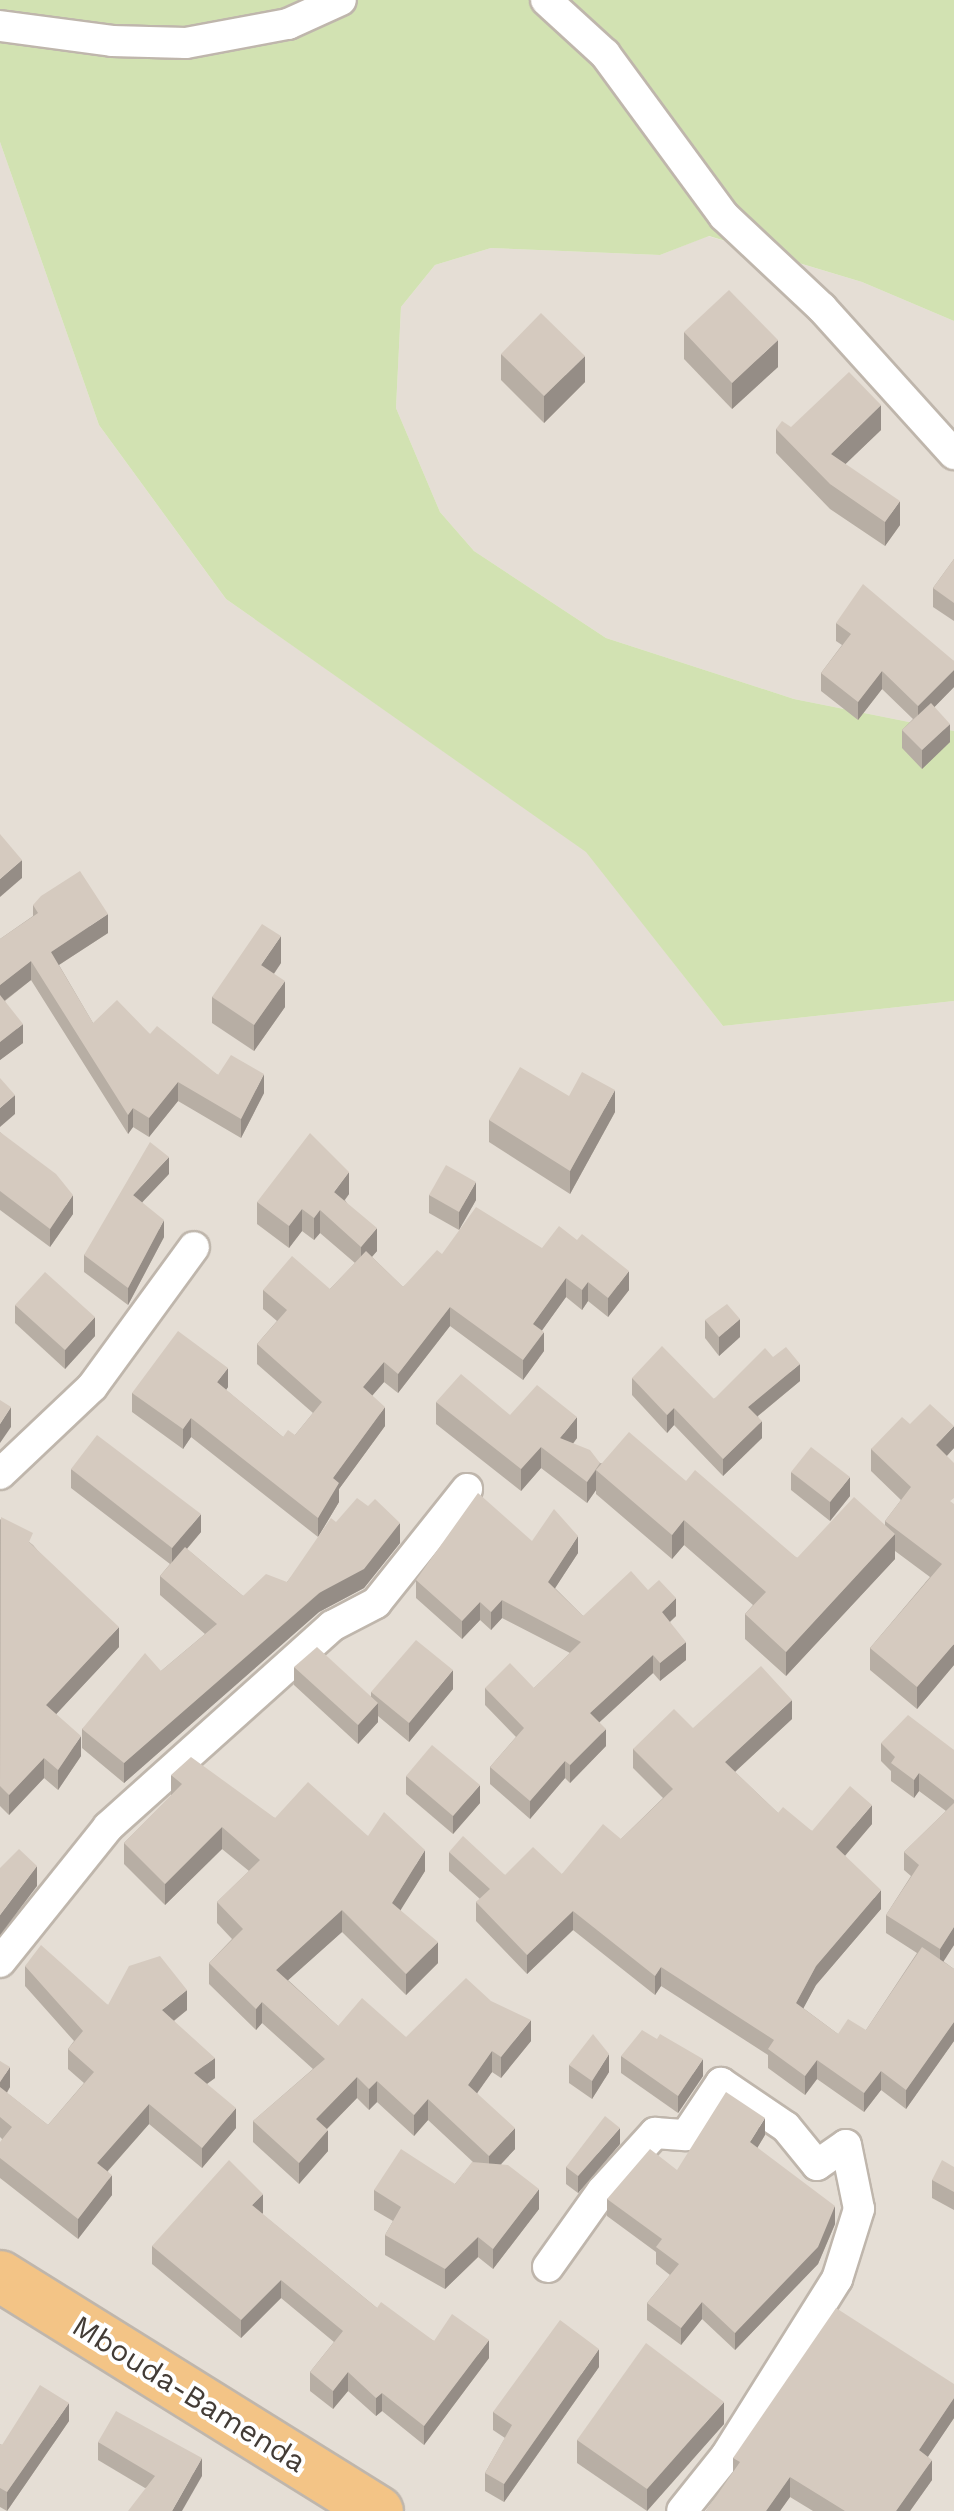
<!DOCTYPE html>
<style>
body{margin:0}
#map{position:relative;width:954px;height:2511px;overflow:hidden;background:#f1ece6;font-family:"Work Sans",sans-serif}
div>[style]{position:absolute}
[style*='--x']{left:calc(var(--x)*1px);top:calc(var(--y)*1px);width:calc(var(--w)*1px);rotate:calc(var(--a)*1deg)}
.residential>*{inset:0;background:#e5ded5}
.green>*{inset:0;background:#d2e2b2}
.roads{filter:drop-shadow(2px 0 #bfb6ac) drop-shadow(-2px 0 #bfb6ac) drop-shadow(0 2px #bfb6ac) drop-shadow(0 -2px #bfb6ac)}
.minor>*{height:30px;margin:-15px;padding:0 15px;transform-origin:15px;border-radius:15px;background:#fff}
.trunk>*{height:50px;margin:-25px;padding:0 25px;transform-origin:25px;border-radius:25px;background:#f3c486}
.wall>*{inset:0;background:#b7aea4}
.shaded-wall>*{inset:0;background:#958d86}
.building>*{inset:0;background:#d5cabf}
span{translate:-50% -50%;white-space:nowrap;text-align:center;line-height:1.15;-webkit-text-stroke:8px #fff;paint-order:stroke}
.street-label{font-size:30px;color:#433c36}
</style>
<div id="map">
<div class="residential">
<i style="clip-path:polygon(0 142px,99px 425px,226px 599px,587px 852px,723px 1026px,954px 1001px,954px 2511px,0 2511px)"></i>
<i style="clip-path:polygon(708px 236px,862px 282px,954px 321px,954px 731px,794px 699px,606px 638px,474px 551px,440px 512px,396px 408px,401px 307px,435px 265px,491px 248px,660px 255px)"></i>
</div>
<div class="green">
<i style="clip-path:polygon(0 0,954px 0,954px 321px,862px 282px,709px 236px,660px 255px,491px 248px,435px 265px,401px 307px,396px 408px,440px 512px,474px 551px,606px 638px,794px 699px,954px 731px,954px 1001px,723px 1026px,586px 852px,226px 599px,99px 425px,0 142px)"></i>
</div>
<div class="roads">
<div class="minor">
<i style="--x:546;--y:0;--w:80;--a:42.5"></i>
<i style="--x:605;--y:54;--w:201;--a:53.7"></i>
<i style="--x:724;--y:216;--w:134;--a:43.2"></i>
<i style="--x:822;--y:308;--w:197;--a:47.9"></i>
<i style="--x:0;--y:26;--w:113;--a:7.6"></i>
<i style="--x:112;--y:41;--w:74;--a:1.5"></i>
<i style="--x:186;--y:43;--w:104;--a:-10.6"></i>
<i style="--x:288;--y:24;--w:58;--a:-24.4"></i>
<i style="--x:0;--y:1474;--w:127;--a:-43.4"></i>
<i style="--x:92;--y:1387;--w:173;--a:-53.9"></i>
<i style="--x:0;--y:1962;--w:173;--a:-51.3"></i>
<i style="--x:108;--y:1827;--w:301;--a:-41.9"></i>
<i style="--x:332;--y:1626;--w:50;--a:-27.6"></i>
<i style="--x:376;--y:1603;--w:146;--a:-51.4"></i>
<i style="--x:548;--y:2267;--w:93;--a:-54.6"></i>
<i style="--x:602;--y:2191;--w:79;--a:-47.6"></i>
<i style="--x:655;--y:2133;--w:31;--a:4"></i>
<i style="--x:686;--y:2135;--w:63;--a:-56.1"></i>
<i style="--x:721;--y:2083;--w:78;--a:34.1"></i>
<i style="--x:786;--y:2127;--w:49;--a:50.8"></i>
<i style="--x:817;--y:2165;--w:35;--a:-35"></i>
<i style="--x:846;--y:2145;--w:65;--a:78.5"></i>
<i style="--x:859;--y:2209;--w:73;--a:107.4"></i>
<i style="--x:837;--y:2279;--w:209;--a:122.1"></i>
<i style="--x:726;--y:2456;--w:70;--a:128.7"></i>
</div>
<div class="trunk">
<i style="--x:0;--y:2276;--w:445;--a:31.9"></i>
</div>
</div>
<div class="wall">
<i style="clip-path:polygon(684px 332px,778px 367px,732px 409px,684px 359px)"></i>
<i style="clip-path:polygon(501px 354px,585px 382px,544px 423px,501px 380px)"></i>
<i style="clip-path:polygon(791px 427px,881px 430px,845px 464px,900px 525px,885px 546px,830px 509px,776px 453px,776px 429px)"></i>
<i style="clip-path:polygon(954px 559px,954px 621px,933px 607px,933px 588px)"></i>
<i style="clip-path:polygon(836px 623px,954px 661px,954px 687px,934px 707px,950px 742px,922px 769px,902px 748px,902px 730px,913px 719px,882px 689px,858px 720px,821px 691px,821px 673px,842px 645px,836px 641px)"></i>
<i style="clip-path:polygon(33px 905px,108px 933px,59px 965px,93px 1023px,150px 1034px,218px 1075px,264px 1093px,241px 1138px,178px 1101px,149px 1137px,133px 1127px,128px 1134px,31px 980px,5px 1001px,23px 1043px,0 1060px,0 939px,33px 916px)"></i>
<i style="clip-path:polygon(281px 963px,274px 974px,285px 1007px,254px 1051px,212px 1023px,212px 997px)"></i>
<i style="clip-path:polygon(569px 1096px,615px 1112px,570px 1194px,489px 1142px,489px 1120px)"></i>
<i style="clip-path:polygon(0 1132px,73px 1214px,50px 1247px,0 1210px)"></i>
<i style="clip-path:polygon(169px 1174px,142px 1202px,164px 1237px,128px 1305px,84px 1272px,84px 1255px)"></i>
<i style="clip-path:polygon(349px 1194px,345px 1200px,377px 1251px,372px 1257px,403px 1287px,442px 1254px,542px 1248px,629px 1290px,608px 1317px,588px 1301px,582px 1310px,566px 1297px,542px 1330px,544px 1351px,523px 1380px,450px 1326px,398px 1393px,384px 1382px,372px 1396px,385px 1426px,339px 1489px,339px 1502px,318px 1537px,191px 1437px,183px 1449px,132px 1412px,132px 1393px,228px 1387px,226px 1390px,283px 1437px,295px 1435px,313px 1413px,257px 1364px,257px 1344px,277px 1321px,263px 1309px,263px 1290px,330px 1289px,355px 1263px,320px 1233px,314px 1240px,302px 1231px,289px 1248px,257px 1224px,257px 1202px)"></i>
<i style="clip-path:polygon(429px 1195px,476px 1200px,459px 1230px,429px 1213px)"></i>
<i style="clip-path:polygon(15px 1305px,95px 1336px,65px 1369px,15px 1323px)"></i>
<i style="clip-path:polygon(705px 1320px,740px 1337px,719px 1356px,705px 1338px)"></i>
<i style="clip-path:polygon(773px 1357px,800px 1381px,758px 1416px,762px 1438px,723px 1476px,674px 1425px,667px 1433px,632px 1395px,632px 1378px,714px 1399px)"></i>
<i style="clip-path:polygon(436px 1402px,510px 1415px,577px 1438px,573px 1444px,600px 1463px,686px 1481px,797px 1558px,885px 1525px,885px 1521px,901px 1500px,871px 1471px,871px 1449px,910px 1424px,954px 1448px,947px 1456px,954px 1665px,917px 1709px,870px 1670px,870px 1648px,930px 1577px,895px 1551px,895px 1559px,786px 1676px,745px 1639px,745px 1614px,753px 1605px,684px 1545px,672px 1559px,596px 1494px,596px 1490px,587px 1503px,541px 1468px,521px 1491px,436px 1424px)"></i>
<i style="clip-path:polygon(71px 1469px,201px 1532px,187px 1549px,243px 1596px,287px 1582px,336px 1522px,400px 1543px,364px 1588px,319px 1612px,124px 1783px,82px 1748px,82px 1729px,161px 1671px,205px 1634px,160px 1595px,160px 1576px,170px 1564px,71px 1488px)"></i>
<i style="clip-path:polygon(791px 1472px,850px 1496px,830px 1521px,791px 1490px)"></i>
<i style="clip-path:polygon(0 1519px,33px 1545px,119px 1647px,56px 1714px,81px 1756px,58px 1790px,44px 1778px,9px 1815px,0 1806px)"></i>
<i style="clip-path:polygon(532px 1541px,578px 1553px,555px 1588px,583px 1616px,648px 1590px,676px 1616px,670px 1622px,686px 1660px,660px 1681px,653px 1673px,599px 1722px,606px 1746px,570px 1783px,565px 1778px,530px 1819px,490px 1784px,490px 1767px,516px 1737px,485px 1705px,485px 1688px,534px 1688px,570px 1653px,502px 1618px,491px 1630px,480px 1620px,462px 1639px,416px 1598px,416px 1580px)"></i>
<i style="clip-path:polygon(294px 1667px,371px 1697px,371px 1692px,453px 1689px,409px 1742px,378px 1716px,378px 1722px,358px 1744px,294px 1685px)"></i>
<i style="clip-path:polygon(792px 1719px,735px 1772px,778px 1813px,812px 1831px,872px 1824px,845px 1856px,881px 1909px,816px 1985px,803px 2008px,838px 2034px,866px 2030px,917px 1953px,886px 1933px,886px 1915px,911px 1876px,904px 1870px,904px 1852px,946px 1811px,919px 1791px,914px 1798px,891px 1781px,891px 1771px,881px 1761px,881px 1743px,954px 1750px,954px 1945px,943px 1961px,954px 1969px,954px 2041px,906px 2109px,881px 2090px,864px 2112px,817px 2079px,805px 2095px,768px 2068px,768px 2055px,661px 1986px,655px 1995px,573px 1930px,527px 1974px,476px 1921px,476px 1902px,480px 1899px,449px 1871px,449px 1852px,505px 1875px,562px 1874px,621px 1839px,663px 1798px,633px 1768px,633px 1749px,693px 1728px)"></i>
<i style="clip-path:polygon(171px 1775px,275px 1818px,368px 1836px,425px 1871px,400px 1910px,438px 1963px,406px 1995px,342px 1932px,288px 1980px,338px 2026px,406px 2037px,531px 2041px,501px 2078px,492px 2072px,477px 2093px,515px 2149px,501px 2164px,539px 2209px,493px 2269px,478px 2257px,445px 2289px,385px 2255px,385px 2235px,393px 2221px,374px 2210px,374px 2190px,455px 2184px,473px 2162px,428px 2120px,414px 2136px,377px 2102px,369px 2110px,357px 2098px,327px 2129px,328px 2151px,299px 2184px,253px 2142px,253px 2121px,313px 2069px,262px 2023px,256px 2030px,209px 1984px,209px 1963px,232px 1939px,217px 1923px,217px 1902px,249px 1871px,222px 1849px,165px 1905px,124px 1864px,124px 1843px,171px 1796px)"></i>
<i style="clip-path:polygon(406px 1776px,480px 1803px,453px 1834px,406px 1794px)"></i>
<i style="clip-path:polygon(25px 1966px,108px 2005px,187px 2010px,174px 2021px,215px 2078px,207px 2084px,236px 2128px,202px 2168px,149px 2124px,108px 2171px,112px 2195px,78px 2239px,0 2178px,0 2158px,2px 2139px,0 2137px,0 2061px,10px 2087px,7px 2093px,48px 2125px,84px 2083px,68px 2069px,68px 2049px,74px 2041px,25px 1986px)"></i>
<i style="clip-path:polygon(621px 2056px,703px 2076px,678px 2113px,621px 2073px)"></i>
<i style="clip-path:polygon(569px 2065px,609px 2072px,592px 2099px,569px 2083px)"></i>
<i style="clip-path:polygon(765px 2135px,757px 2148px,835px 2224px,818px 2264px,735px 2350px,702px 2319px,681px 2345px,647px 2320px,647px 2303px,670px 2275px,656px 2264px,656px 2252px,607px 2216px,607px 2199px)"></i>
<i style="clip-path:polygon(620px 2144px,578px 2193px,566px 2184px,566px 2167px)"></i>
<i style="clip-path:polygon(954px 2167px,954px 2210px,932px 2198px,932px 2180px)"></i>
<i style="clip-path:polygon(263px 2213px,262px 2214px,377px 2308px,434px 2341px,489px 2358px,424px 2445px,382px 2411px,376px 2416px,348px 2391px,333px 2409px,310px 2391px,310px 2372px,334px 2342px,281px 2298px,241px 2338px,152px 2264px,152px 2246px)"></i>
<i style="clip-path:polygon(599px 2367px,504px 2502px,485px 2491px,485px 2473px,505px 2438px,493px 2430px,493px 2412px)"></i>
<i style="clip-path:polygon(954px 2384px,954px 2418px,928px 2456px,932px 2480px,910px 2511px,813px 2511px,790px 2497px,780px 2511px,706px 2511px,733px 2473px,733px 2458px)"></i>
<i style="clip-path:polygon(69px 2421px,7px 2511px,0 2507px,0 2444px,2px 2445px)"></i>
<i style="clip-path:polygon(724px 2424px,647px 2511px,577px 2463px,577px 2440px)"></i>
<i style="clip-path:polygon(98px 2442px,202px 2476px,145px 2488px,98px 2460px)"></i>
</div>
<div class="shaded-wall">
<i style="clip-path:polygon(778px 340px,778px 367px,732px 409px,732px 383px)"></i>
<i style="clip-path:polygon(585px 356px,585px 382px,544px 423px,544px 396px)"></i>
<i style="clip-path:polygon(881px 405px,881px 430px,831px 478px,831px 454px)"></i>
<i style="clip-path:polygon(900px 501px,900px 525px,885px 546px,885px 522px)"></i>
<i style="clip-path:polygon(954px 670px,954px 687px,918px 724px,918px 706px)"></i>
<i style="clip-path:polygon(882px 671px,882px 689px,858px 720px,858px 702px)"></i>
<i style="clip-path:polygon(950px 724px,950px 742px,922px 769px,922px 750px)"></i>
<i style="clip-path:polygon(22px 860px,22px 878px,0 897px,0 879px)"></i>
<i style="clip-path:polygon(108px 914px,108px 933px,51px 970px,51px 952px)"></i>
<i style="clip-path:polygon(281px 936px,281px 963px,261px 992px,261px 965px)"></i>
<i style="clip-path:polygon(31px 961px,31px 980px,0 1004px,0 985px)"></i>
<i style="clip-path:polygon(285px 981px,285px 1007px,254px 1051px,254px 1025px)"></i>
<i style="clip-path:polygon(23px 1024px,23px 1043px,0 1060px,0 1042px)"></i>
<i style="clip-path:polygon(264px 1074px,264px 1093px,241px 1138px,241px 1119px)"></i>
<i style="clip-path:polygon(178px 1082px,178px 1101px,149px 1137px,149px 1118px)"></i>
<i style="clip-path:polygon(615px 1090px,615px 1112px,570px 1194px,570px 1171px)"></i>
<i style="clip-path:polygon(15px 1095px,15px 1114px,0 1127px,0 1108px)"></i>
<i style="clip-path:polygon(133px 1108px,133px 1127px,128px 1134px,128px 1115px)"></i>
<i style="clip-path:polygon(169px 1157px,169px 1174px,133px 1212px,133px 1195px)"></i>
<i style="clip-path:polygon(349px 1172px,349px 1194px,334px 1214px,334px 1192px)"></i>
<i style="clip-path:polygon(476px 1182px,476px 1200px,459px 1230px,459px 1212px)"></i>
<i style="clip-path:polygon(73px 1195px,73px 1214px,50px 1247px,50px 1229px)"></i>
<i style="clip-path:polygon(302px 1209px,302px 1231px,289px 1248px,289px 1226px)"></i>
<i style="clip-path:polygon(320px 1210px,320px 1233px,314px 1240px,314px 1218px)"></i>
<i style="clip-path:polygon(164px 1220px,164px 1237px,128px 1305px,128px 1288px)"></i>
<i style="clip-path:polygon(377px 1228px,377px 1251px,361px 1269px,361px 1247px)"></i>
<i style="clip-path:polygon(629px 1271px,629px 1290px,608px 1317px,608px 1298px)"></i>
<i style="clip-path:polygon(566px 1278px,566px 1297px,533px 1343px,533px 1324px)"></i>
<i style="clip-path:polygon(588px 1282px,588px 1301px,582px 1310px,582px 1290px)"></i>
<i style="clip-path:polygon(450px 1307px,450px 1326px,398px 1393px,398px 1374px)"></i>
<i style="clip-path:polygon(95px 1317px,95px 1336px,65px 1369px,65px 1350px)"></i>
<i style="clip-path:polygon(740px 1319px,740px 1337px,719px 1356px,719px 1337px)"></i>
<i style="clip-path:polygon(544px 1332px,544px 1351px,523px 1380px,523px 1360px)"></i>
<i style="clip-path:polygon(384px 1362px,384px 1382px,363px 1406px,363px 1387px)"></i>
<i style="clip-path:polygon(800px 1364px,800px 1381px,748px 1424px,748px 1407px)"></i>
<i style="clip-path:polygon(228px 1368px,228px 1387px,217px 1402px,217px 1382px)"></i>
<i style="clip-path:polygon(11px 1407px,11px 1427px,0 1443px,0 1424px)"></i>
<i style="clip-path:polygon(385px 1407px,385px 1426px,339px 1489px,339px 1502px,318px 1537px,318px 1518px,333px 1478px)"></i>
<i style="clip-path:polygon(674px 1408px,674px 1425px,667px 1433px,667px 1415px)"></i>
<i style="clip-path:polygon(577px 1417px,577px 1438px,560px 1460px,560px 1438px)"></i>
<i style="clip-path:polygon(191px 1418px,191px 1437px,183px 1449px,183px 1429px)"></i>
<i style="clip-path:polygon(762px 1421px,762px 1438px,723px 1476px,723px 1459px)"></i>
<i style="clip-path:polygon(954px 1426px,954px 1448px,936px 1467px,936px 1445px)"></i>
<i style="clip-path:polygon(541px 1447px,541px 1468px,521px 1491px,521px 1469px)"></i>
<i style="clip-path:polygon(596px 1470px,596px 1490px,587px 1503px,587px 1482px)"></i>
<i style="clip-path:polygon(850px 1477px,850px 1496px,830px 1521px,830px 1502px)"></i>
<i style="clip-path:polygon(201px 1514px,201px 1532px,172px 1566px,172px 1548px)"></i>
<i style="clip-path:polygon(684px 1520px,684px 1545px,672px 1559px,672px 1535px)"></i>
<i style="clip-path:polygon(400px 1523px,400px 1543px,364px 1588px,319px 1612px,124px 1783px,124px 1763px)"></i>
<i style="clip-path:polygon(895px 1534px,895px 1559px,786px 1676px,786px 1652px)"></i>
<i style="clip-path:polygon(578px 1536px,578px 1553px,548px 1599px,548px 1582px)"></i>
<i style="clip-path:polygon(676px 1598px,676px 1616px,662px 1629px,662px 1612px)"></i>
<i style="clip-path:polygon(502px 1600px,502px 1618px,491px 1630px,491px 1612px)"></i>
<i style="clip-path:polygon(480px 1602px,480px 1620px,462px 1639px,462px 1621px)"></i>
<i style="clip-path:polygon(119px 1627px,119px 1647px,46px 1725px,46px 1705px)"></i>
<i style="clip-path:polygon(686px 1642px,686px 1660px,660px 1681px,660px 1663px)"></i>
<i style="clip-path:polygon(954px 1644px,954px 1665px,917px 1709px,917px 1687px)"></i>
<i style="clip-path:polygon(653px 1655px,653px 1673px,590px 1731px,590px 1713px)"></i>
<i style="clip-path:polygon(453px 1670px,453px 1689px,409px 1742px,409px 1723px)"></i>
<i style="clip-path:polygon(792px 1700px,792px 1719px,725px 1781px,725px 1762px)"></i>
<i style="clip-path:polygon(378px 1703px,378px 1722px,358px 1744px,358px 1725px)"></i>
<i style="clip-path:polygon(606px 1729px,606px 1746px,570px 1783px,570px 1765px)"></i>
<i style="clip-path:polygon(81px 1736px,81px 1756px,58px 1790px,58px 1770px)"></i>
<i style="clip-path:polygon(44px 1758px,44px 1778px,9px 1815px,9px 1795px)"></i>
<i style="clip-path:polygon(565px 1761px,565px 1778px,530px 1819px,530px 1801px)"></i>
<i style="clip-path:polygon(919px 1773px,919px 1791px,914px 1798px,914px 1780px)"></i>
<i style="clip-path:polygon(480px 1785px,480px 1803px,453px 1834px,453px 1816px)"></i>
<i style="clip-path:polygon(872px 1805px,872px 1824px,836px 1866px,836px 1847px)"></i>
<i style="clip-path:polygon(222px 1827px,222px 1849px,165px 1905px,165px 1884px)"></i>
<i style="clip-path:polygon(425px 1850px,425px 1871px,392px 1924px,392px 1903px)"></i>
<i style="clip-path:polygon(37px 1866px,37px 1886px,0 1935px,0 1915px)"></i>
<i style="clip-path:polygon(881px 1890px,881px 1909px,816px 1985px,796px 2022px,796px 2003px,816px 1966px)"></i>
<i style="clip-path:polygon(342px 1910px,342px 1932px,276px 1991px,276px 1970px)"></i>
<i style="clip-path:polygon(573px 1911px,573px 1930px,527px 1974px,527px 1955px)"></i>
<i style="clip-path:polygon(954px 1927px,954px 1945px,940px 1967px,940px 1949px)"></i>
<i style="clip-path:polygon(438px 1942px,438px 1963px,406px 1995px,406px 1974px)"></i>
<i style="clip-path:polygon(661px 1967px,661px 1986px,655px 1995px,655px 1976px)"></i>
<i style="clip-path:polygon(187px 1990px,187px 2010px,162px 2030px,162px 2010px)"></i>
<i style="clip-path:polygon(262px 2002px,262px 2023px,256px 2030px,256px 2009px)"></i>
<i style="clip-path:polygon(531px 2020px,531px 2041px,501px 2078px,501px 2057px)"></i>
<i style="clip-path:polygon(954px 2022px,954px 2041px,906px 2109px,906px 2090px)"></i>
<i style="clip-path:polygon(492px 2051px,492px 2072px,468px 2106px,468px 2085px)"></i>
<i style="clip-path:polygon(609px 2054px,609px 2072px,592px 2099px,592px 2081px)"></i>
<i style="clip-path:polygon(215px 2058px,215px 2078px,194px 2093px,194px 2073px)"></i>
<i style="clip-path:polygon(703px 2059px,703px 2076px,678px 2113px,678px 2096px)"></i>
<i style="clip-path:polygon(817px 2060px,817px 2079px,805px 2095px,805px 2076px)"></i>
<i style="clip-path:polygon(10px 2067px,10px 2087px,0 2103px,0 2082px)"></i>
<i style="clip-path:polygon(881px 2071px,881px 2090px,864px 2112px,864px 2093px)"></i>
<i style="clip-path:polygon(357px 2077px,357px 2098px,316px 2140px,316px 2119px)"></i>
<i style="clip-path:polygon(377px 2081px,377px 2102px,369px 2110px,369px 2089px)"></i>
<i style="clip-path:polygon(428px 2099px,428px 2120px,414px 2136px,414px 2115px)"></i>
<i style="clip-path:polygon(149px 2104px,149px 2124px,97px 2183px,97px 2163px)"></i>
<i style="clip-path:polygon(236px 2108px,236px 2128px,202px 2168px,202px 2148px)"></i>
<i style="clip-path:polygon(765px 2118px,765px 2135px,750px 2160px,750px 2142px)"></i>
<i style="clip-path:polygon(515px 2128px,515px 2149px,489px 2177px,489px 2156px)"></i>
<i style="clip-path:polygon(620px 2128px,620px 2144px,578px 2193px,578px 2176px)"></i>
<i style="clip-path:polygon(328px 2130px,328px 2151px,299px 2184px,299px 2163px)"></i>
<i style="clip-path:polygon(112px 2175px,112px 2195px,78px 2239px,78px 2219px)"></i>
<i style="clip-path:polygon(539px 2189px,539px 2209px,493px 2269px,493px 2249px)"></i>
<i style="clip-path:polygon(263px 2194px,263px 2213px,252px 2224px,252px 2205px)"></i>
<i style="clip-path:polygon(835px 2206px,835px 2224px,818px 2264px,735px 2350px,735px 2333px)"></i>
<i style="clip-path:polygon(478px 2237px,478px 2257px,445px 2289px,445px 2269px)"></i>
<i style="clip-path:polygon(281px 2280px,281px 2298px,241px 2338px,241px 2320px)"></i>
<i style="clip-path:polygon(702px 2302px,702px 2319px,681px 2345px,681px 2328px)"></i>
<i style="clip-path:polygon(489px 2340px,489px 2358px,424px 2445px,424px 2426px)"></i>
<i style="clip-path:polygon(599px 2349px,599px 2367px,504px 2502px,504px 2484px)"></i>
<i style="clip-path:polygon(348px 2372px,348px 2391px,333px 2409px,333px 2391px)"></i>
<i style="clip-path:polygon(382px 2393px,382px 2411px,376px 2416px,376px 2398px)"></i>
<i style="clip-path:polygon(954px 2398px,954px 2418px,919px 2470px,919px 2450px)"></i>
<i style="clip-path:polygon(724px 2402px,724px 2424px,647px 2511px,647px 2489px)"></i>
<i style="clip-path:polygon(69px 2403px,69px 2421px,7px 2511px,7px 2492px)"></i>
<i style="clip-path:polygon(202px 2458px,202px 2476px,182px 2511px,172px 2511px)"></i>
<i style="clip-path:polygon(932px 2460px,932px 2480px,910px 2511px,896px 2511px)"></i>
<i style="clip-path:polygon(790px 2477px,790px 2497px,780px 2511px,766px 2511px)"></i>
</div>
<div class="building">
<i style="clip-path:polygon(729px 290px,778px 340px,732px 383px,684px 332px)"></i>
<i style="clip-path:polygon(541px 313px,585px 356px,544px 396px,501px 354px)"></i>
<i style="clip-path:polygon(849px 372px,881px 405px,831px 454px,900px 501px,885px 522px,830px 484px,776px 429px,782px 421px,791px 427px)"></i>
<i style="clip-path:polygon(954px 559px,954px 603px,933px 588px)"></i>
<i style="clip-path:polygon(863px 584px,954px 661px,954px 670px,918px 706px,882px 671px,858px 702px,821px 673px,851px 634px,836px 623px)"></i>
<i style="clip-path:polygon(931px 703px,950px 724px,922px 750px,902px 730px)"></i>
<i style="clip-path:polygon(0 834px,22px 860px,0 879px)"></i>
<i style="clip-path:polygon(80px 871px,108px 914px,51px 952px,93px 1023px,117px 1000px,150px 1034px,157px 1026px,218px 1075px,231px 1055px,264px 1074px,241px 1119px,178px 1082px,149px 1118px,133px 1108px,128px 1115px,31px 961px,0 985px,0 939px,38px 913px,33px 905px,41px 896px)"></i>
<i style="clip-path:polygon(262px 924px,281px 936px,261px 965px,285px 981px,254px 1025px,212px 997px)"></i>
<i style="clip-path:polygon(0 995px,23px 1024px,0 1042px)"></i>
<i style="clip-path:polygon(520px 1067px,569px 1096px,582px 1072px,615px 1090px,570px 1171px,489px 1120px)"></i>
<i style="clip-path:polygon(0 1078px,15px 1095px,0 1108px)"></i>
<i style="clip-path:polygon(0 1132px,56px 1174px,73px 1195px,50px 1229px,0 1191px)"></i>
<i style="clip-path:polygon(310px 1133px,349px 1172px,334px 1192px,377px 1228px,361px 1247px,320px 1210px,314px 1218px,302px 1209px,289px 1226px,257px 1202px)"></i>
<i style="clip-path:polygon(150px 1142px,169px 1157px,133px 1195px,164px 1220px,128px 1288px,84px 1255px)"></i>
<i style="clip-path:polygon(446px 1165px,476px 1182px,459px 1212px,429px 1195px)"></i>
<i style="clip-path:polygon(476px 1207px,542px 1248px,559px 1226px,577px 1240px,582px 1234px,629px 1271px,608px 1298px,588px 1282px,582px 1290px,566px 1278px,533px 1324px,544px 1332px,523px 1360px,450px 1307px,398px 1374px,384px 1362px,363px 1387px,385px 1407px,333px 1478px,339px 1483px,318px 1518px,191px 1418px,183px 1429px,132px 1393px,178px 1331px,228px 1368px,217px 1382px,283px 1437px,288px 1430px,295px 1435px,322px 1402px,257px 1344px,287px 1310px,263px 1290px,292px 1256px,330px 1289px,366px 1251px,403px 1287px,437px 1250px,442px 1254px)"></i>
<i style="clip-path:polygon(45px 1272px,95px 1317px,65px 1350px,15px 1305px)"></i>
<i style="clip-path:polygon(727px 1304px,740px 1319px,719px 1337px,705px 1320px)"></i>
<i style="clip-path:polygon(662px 1346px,714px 1399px,765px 1348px,773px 1357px,786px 1347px,800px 1364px,748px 1407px,762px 1421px,723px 1459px,674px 1408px,667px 1415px,632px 1378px)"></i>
<i style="clip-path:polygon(461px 1374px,510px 1415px,537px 1385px,577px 1417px,560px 1438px,590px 1450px,600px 1463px,587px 1482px,541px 1447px,521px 1469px,436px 1402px)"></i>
<i style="clip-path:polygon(0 1400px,11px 1407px,0 1424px)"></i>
<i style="clip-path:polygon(930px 1404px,954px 1426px,936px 1445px,954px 1463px,954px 1498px,950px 1501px,954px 1504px,954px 1644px,917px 1687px,870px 1648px,942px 1564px,885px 1521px,911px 1487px,871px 1449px,902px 1417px,910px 1424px)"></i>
<i style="clip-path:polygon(629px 1432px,686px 1481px,695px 1470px,797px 1558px,854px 1497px,895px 1534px,786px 1652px,745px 1614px,766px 1592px,684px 1520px,672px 1535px,596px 1470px)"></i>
<i style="clip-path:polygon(97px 1435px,201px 1514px,172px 1548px,71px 1469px)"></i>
<i style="clip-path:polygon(811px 1447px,850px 1477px,830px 1502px,791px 1472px)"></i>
<i style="clip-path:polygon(478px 1493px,532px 1541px,554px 1509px,578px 1536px,548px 1582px,583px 1616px,631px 1571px,648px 1590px,659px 1580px,676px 1598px,662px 1612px,686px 1642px,660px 1663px,653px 1655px,590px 1713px,606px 1729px,570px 1765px,565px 1761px,530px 1801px,490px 1767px,524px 1728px,485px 1688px,510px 1663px,534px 1688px,581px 1642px,502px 1600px,491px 1612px,480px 1602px,462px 1621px,416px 1580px)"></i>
<i style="clip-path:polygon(357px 1498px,368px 1506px,375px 1499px,400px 1523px,364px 1569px,319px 1593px,124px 1763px,82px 1729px,145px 1653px,161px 1671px,217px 1624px,160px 1576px,185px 1547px,243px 1596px,266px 1574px,287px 1582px,331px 1518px,336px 1522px)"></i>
<i style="clip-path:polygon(1px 1517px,33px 1533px,29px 1542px,119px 1627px,46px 1705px,81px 1736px,58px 1770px,44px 1758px,9px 1795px,0 1786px)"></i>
<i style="clip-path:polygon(416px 1640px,453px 1670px,409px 1723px,371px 1692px)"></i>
<i style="clip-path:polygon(317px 1647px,378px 1703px,358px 1725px,294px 1667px)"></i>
<i style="clip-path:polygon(761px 1666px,792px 1700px,725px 1762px,778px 1813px,783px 1807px,812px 1831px,850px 1786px,872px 1805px,836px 1847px,881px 1890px,816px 1966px,796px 2003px,838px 2034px,848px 2019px,866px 2030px,922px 1947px,954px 1969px,954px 2022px,906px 2090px,881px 2071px,864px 2093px,817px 2060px,805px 2076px,768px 2049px,774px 2040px,661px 1967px,655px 1976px,573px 1911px,527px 1955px,476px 1902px,490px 1889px,449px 1852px,463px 1836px,505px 1875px,533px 1847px,562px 1874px,603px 1824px,621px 1839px,673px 1789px,633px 1749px,674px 1709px,693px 1728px)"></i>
<i style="clip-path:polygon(908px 1715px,954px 1750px,954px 1800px,919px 1773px,914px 1780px,891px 1763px,895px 1757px,881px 1743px)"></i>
<i style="clip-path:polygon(432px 1745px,480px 1785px,453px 1816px,406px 1776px)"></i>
<i style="clip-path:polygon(191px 1757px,275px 1818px,308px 1782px,368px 1836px,384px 1812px,425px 1850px,392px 1903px,438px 1942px,406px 1974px,342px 1910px,276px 1970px,338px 2026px,362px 1998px,406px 2037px,466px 1978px,491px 2001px,531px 2020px,501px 2057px,492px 2051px,468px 2085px,515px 2128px,489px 2156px,428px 2099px,414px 2115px,377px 2081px,369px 2089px,357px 2077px,316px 2119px,328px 2130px,299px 2163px,253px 2121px,325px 2059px,262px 2002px,256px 2009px,209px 1963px,243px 1929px,217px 1902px,260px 1860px,222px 1827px,165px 1884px,124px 1843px,182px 1784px,171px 1775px)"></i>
<i style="clip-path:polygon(954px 1803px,954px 1927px,940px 1949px,886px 1915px,919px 1865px,904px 1852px)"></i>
<i style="clip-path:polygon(19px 1849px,37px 1866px,0 1915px,0 1868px)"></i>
<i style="clip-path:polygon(41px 1945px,108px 2005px,129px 1966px,160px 1956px,187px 1990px,162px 2010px,215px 2058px,194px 2073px,236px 2108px,202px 2148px,149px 2104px,97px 2163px,112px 2175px,78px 2219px,0 2158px,0 2142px,12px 2127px,0 2117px,0 2087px,48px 2125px,94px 2072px,68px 2049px,83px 2031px,25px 1966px)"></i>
<i style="clip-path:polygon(642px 2030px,657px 2039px,660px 2034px,703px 2059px,678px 2096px,621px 2056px)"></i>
<i style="clip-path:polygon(593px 2034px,609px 2054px,592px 2081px,569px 2065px)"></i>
<i style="clip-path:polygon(0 2061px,10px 2067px,0 2082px)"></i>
<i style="clip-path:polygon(726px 2092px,765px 2118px,750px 2142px,835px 2206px,818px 2247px,735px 2333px,702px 2302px,681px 2328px,647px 2303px,679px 2264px,656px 2247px,662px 2239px,607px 2199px,650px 2149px,677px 2170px)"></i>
<i style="clip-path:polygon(605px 2116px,620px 2128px,578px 2176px,566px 2167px)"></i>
<i style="clip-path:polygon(401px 2149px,455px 2184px,472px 2162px,508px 2165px,539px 2189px,493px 2249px,478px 2237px,445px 2269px,385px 2235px,401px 2207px,374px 2190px)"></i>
<i style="clip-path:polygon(229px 2160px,263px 2194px,252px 2205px,377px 2308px,381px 2302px,434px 2341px,452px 2314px,489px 2340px,424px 2426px,382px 2393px,376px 2398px,348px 2372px,333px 2391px,310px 2372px,343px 2331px,281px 2280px,241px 2320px,152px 2246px)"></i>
<i style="clip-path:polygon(942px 2160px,954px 2167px,954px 2192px,932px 2180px)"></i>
<i style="clip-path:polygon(836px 2308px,954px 2384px,954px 2398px,919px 2450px,932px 2460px,896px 2511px,845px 2511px,790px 2477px,766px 2511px,706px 2511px,740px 2462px,733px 2458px)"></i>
<i style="clip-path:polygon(560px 2320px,599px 2349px,504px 2484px,485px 2473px,512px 2425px,493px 2412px)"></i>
<i style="clip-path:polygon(646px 2343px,724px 2402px,647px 2489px,577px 2440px)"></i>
<i style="clip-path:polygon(40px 2385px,69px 2403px,7px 2492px,0 2488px,0 2444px,2px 2445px)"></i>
<i style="clip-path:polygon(116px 2411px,202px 2458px,172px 2511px,128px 2511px,155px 2476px,98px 2442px)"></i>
</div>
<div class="street-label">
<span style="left:189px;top:2394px;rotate:32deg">Mbouda-Bamenda</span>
</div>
</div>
